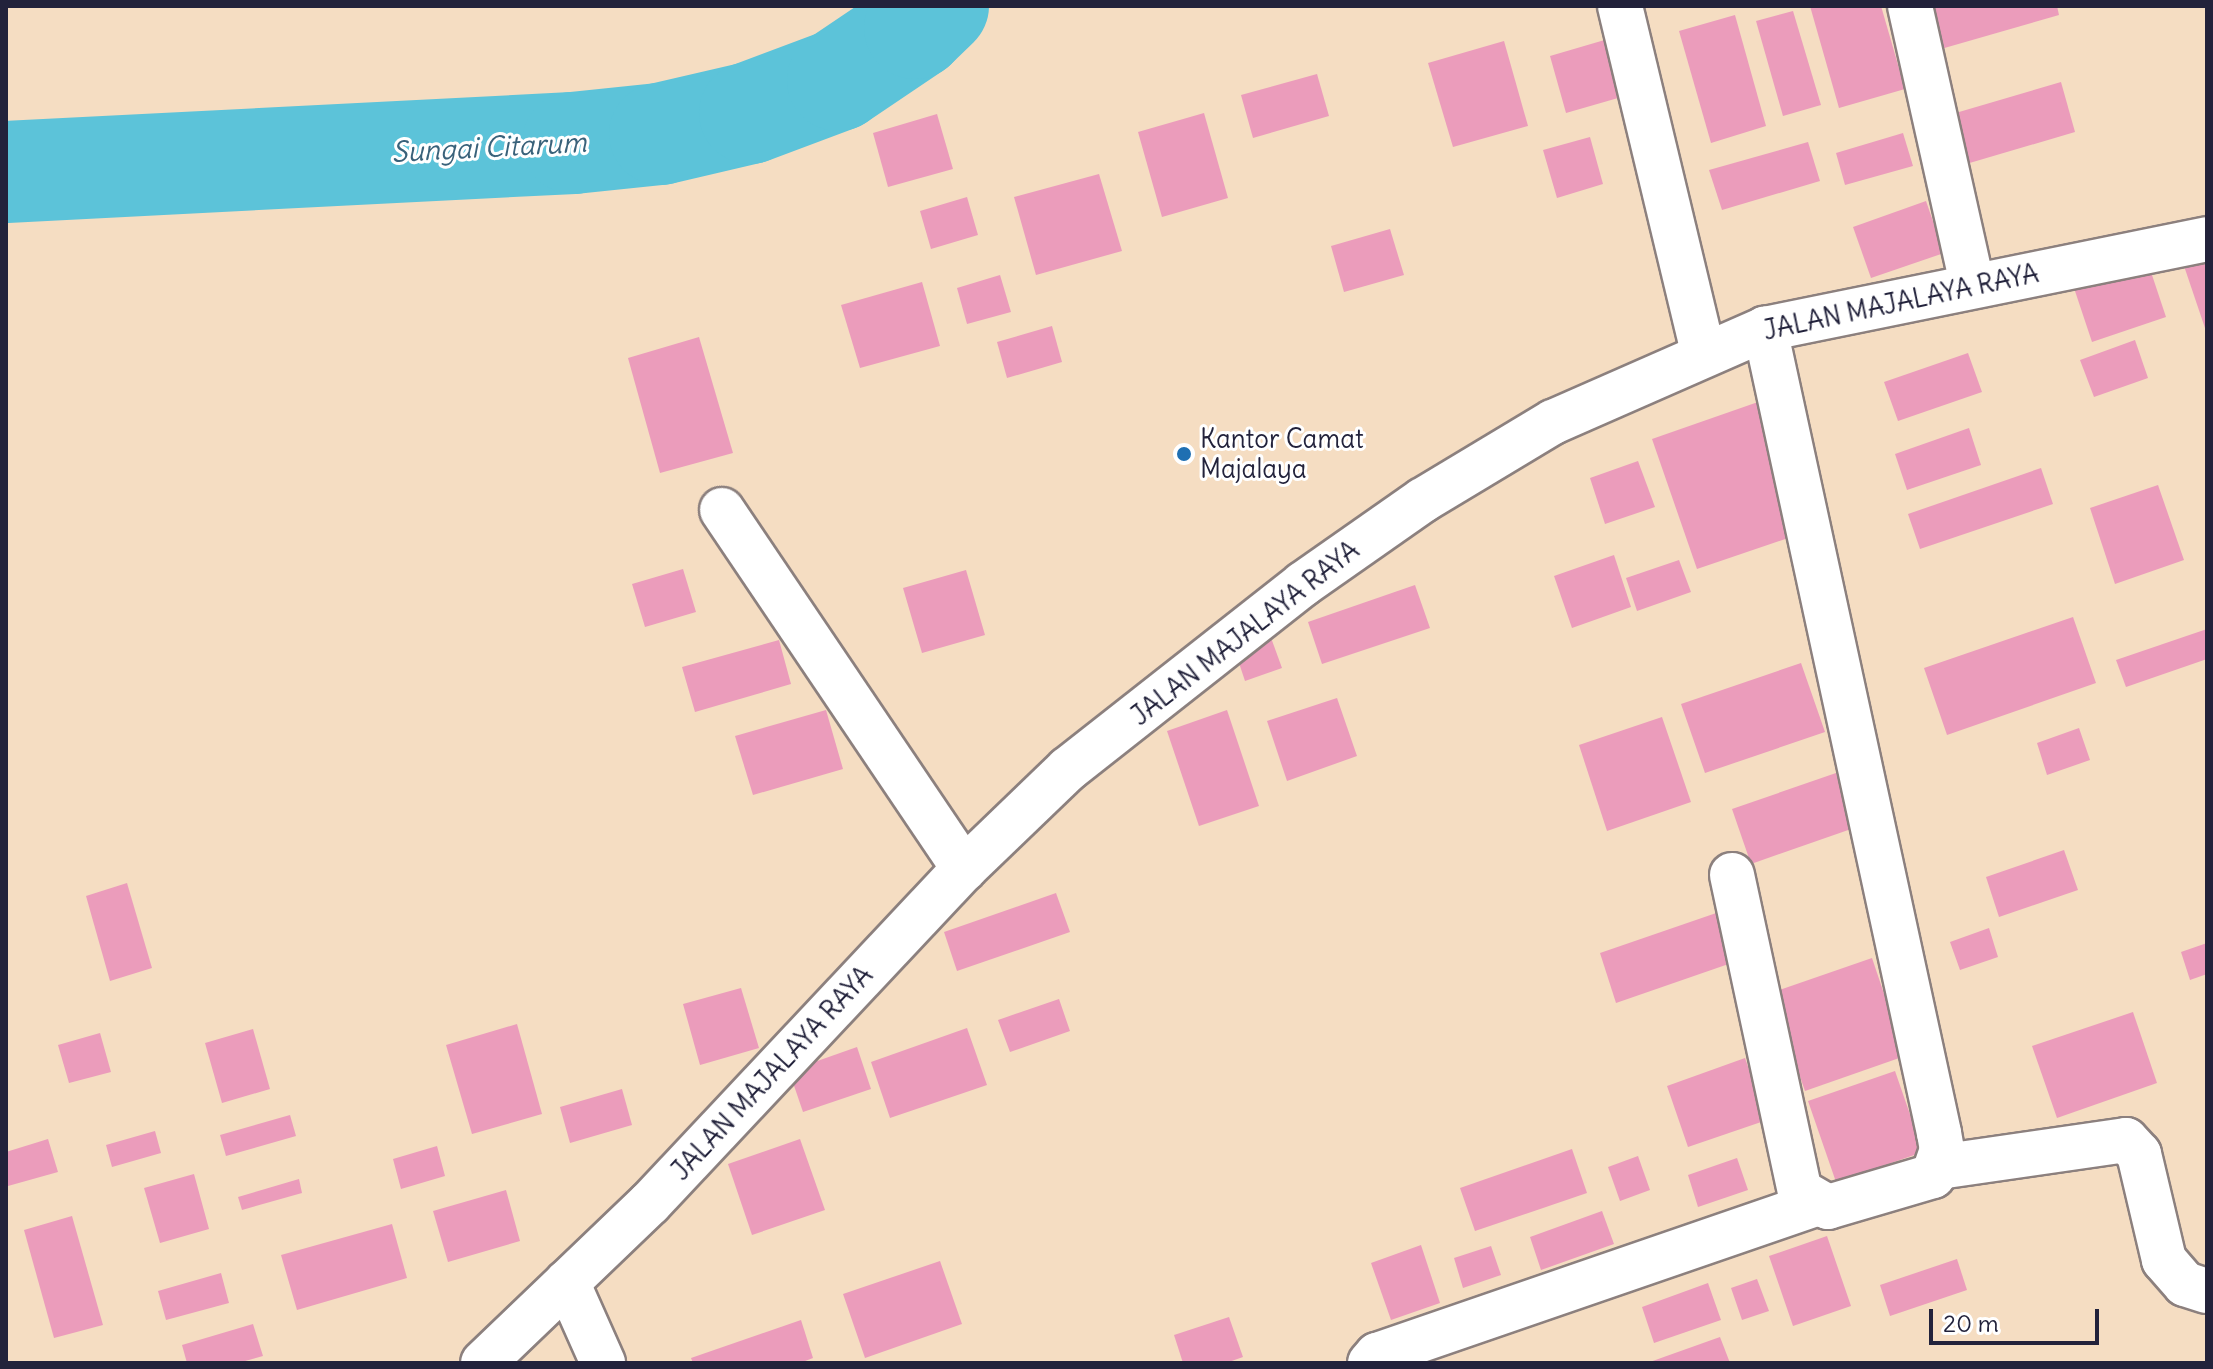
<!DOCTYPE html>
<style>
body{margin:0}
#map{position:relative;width:2213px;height:1369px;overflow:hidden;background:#f5ddc2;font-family:Delius,sans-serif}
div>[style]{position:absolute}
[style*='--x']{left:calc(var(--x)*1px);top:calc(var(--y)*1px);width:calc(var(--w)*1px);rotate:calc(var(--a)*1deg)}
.river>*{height:102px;margin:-51px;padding:0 51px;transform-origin:51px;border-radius:51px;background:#5cc3d9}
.building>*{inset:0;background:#eb9cbb}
.roads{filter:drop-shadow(2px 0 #8c807e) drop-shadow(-2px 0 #8c807e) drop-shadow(0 2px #8c807e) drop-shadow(0 -2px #8c807e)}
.minor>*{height:44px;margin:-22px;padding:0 22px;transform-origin:22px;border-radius:22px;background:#fff}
.dots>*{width:22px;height:22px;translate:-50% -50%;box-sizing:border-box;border:4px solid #fff;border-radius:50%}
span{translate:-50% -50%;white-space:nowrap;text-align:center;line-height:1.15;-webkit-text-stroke:6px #fff;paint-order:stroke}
.street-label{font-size:26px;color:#22223b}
.poi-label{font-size:26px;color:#22223b}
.left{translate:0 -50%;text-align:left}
.water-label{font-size:28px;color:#39627a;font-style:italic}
.frame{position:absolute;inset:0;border:8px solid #22223b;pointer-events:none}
.scale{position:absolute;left:1929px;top:1309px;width:170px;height:36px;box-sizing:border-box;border:4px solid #22223b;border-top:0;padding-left:10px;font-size:24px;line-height:28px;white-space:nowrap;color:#22223b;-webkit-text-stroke:6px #fff;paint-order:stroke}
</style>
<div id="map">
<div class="river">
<i style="--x:6;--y:172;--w:568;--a:-2.93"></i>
<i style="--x:573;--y:143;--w:87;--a:-5.9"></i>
<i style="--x:660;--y:134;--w:92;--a:-13.1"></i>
<i style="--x:750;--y:113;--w:94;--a:-20.6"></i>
<i style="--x:838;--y:80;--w:93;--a:-34"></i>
<i style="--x:915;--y:28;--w:32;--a:-44"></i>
</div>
<div class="building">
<i style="clip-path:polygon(1810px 6px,1881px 6px,1905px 89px,1839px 108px)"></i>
<i style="clip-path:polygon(1921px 6px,2057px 6px,2059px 15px,1934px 51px)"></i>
<i style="clip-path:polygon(1793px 11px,1821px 105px,1783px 116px,1756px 21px)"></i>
<i style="clip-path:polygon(1735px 15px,1766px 126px,1711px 143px,1679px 31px)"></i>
<i style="clip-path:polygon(1608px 39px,1625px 96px,1566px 113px,1550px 56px)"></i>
<i style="clip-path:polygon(1504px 41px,1528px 126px,1453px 147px,1428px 63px)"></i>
<i style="clip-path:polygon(1317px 74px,1329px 116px,1253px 138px,1241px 95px)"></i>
<i style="clip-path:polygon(2061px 82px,2075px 132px,1956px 167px,1942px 117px)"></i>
<i style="clip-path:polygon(1204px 113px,1228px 198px,1162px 217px,1138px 132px)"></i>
<i style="clip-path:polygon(937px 114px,953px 169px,888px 187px,873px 133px)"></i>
<i style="clip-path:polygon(1903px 133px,1913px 166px,1845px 185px,1836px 153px)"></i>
<i style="clip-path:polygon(1590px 137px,1603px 184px,1557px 198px,1543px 150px)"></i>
<i style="clip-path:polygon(1808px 142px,1820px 181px,1722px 210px,1709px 170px)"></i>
<i style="clip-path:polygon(1099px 174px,1122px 251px,1036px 275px,1014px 197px)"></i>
<i style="clip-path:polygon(967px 197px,978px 235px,931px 249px,920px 211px)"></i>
<i style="clip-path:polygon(1926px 201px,1944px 253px,1871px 278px,1853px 227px)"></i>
<i style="clip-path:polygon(1390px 229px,1404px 275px,1344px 292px,1331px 246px)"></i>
<i style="clip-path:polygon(2207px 255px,2207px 331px,2206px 331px,2183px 263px)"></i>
<i style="clip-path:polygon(2146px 257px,2166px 317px,2092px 342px,2072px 282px)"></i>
<i style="clip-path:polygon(1000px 275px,1011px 312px,967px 324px,957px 288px)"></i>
<i style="clip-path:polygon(922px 282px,940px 346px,860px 368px,841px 305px)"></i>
<i style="clip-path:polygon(1052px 326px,1062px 362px,1007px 378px,997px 342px)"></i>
<i style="clip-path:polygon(699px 337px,733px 453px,660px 473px,628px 358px)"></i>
<i style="clip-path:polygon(2135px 340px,2148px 378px,2094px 397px,2080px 360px)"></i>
<i style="clip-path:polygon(1968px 353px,1982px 392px,1898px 421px,1884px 382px)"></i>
<i style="clip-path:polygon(1758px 402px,1803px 533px,1697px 569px,1652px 439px)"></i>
<i style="clip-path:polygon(1969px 428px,1981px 465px,1907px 490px,1895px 454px)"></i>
<i style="clip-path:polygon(1638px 461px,1655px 507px,1605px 524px,1590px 478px)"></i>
<i style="clip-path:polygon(2041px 468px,2053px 504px,1920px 549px,1908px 514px)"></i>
<i style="clip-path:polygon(2158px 485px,2184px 560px,2115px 584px,2090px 508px)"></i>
<i style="clip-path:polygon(1614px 555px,1631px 607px,1572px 628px,1554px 576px)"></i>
<i style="clip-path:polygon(1679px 560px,1691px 592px,1637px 611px,1626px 578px)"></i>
<i style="clip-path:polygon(683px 569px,696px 612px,645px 627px,632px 584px)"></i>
<i style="clip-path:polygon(966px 570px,985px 635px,922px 653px,903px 588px)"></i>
<i style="clip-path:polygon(1415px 585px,1430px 628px,1322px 664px,1308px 622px)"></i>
<i style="clip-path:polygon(2073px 617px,2096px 683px,1947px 735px,1924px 668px)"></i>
<i style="clip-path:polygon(2207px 629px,2207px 659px,2126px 687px,2116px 660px)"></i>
<i style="clip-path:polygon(1270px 635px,1282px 668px,1245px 681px,1234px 648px)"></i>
<i style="clip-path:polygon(779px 640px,791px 684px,695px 712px,682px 667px)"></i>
<i style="clip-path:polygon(1801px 663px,1825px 732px,1705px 773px,1681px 704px)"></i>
<i style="clip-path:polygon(1337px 698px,1357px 756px,1287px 781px,1267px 721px)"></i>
<i style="clip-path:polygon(826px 710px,843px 769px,753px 795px,735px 736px)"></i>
<i style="clip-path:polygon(1227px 710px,1259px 806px,1199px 826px,1167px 731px)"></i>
<i style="clip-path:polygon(1662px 717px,1691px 802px,1607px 831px,1579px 745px)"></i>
<i style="clip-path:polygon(2079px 728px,2090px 760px,2047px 775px,2037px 743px)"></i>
<i style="clip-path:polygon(1836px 773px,1854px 828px,1751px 864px,1732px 809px)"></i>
<i style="clip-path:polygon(2064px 850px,2078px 890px,1999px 917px,1986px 877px)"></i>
<i style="clip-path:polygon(127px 883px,152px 968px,110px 981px,86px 896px)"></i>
<i style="clip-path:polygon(1056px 893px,1070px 932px,957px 971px,944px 932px)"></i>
<i style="clip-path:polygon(1725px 910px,1743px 959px,1616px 1003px,1600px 953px)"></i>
<i style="clip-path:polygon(1989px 928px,1998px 957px,1960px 970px,1950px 942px)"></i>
<i style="clip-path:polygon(2207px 943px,2207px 974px,2190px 980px,2181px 952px)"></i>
<i style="clip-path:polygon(1872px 958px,1905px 1056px,1805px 1091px,1771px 993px)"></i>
<i style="clip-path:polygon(741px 988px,759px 1048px,700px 1065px,683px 1004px)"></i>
<i style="clip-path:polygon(1059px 999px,1070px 1031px,1010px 1052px,998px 1020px)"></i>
<i style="clip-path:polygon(2133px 1012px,2157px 1083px,2057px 1118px,2032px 1046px)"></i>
<i style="clip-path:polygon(517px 1024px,542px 1114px,472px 1134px,446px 1045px)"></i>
<i style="clip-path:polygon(967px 1028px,987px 1085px,890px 1118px,871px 1062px)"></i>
<i style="clip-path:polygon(253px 1029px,270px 1089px,222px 1103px,205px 1043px)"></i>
<i style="clip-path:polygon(100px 1033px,111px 1072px,69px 1083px,58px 1045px)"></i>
<i style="clip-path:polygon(857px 1047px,871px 1089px,803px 1112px,789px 1071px)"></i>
<i style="clip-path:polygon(1745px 1058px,1767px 1120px,1688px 1147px,1667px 1086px)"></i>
<i style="clip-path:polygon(1895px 1071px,1923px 1152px,1836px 1182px,1808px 1101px)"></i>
<i style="clip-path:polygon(622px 1089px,632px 1125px,570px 1143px,560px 1107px)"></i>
<i style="clip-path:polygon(290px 1115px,296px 1136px,226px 1156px,220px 1135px)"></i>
<i style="clip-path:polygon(155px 1131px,161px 1153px,112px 1167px,106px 1145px)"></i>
<i style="clip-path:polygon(48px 1139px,58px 1172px,8px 1186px,6px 1152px)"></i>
<i style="clip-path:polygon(800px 1139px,825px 1210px,752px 1235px,728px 1164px)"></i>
<i style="clip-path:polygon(437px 1146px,445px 1176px,401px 1189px,393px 1159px)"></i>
<i style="clip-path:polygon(1572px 1149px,1587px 1193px,1475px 1231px,1460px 1188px)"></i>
<i style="clip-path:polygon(1638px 1156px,1650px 1190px,1620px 1201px,1608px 1167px)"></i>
<i style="clip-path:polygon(1737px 1158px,1748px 1190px,1698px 1207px,1688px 1175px)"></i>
<i style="clip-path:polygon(194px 1174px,209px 1229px,160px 1243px,144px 1188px)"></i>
<i style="clip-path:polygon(299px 1179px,302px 1193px,242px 1210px,238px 1197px)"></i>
<i style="clip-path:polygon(506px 1190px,520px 1241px,448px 1262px,433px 1211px)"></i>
<i style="clip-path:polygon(1602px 1211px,1614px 1244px,1541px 1270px,1530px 1237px)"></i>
<i style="clip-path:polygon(72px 1216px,103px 1325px,54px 1338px,24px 1230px)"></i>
<i style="clip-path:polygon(392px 1224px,407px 1278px,297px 1310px,281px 1255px)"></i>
<i style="clip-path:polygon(1827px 1236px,1851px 1306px,1793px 1326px,1769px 1256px)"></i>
<i style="clip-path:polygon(1421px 1245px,1440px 1303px,1391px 1320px,1371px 1263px)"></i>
<i style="clip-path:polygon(1491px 1246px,1501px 1275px,1463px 1288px,1454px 1258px)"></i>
<i style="clip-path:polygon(1957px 1259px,1967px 1290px,1890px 1316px,1880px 1285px)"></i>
<i style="clip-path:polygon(940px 1261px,962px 1324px,865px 1358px,843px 1294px)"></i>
<i style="clip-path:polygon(221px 1273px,229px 1303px,166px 1320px,158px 1291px)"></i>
<i style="clip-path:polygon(1757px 1279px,1769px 1311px,1742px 1320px,1731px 1288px)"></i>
<i style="clip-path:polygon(1708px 1283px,1721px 1320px,1654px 1343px,1642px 1307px)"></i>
<i style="clip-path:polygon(1229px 1317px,1243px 1357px,1226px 1363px,1183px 1363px,1174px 1335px)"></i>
<i style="clip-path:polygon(801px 1320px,813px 1358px,800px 1363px,693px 1363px,691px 1358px)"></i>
<i style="clip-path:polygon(253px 1324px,263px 1356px,238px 1363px,187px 1363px,182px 1345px)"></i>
<i style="clip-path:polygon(1720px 1337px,1730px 1363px,1647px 1363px)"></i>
</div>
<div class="roads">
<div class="minor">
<i style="--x:1620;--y:6;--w:357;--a:76.5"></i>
<i style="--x:1910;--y:6;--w:285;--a:77.4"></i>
<i style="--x:722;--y:510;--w:433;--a:56"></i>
<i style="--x:1732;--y:875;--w:323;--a:77.9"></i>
<i style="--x:1800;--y:1191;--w:32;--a:30"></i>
<i style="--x:1828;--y:1207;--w:109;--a:-16.4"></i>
<i style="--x:1933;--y:1176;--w:28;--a:-71"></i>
<i style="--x:1942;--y:1150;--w:17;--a:-100"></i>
<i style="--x:1939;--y:1133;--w:823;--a:-102.21"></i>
<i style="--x:1939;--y:1167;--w:189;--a:-8.2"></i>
<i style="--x:2126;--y:1140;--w:19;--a:47"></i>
<i style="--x:2139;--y:1154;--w:109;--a:76.7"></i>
<i style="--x:2164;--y:1260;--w:32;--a:49"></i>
<i style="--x:2185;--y:1284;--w:23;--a:18"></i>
<i style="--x:567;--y:1282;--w:89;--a:66"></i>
<i style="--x:483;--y:1363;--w:231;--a:-43.8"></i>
<i style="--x:650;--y:1203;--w:458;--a:-46.8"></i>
<i style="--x:964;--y:869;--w:144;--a:-43.9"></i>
<i style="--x:1068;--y:769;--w:299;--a:-38.2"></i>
<i style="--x:1303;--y:584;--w:146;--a:-35"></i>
<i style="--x:1423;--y:500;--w:152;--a:-31"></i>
<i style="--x:1553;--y:422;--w:232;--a:-23.7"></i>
<i style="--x:1765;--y:329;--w:451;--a:-11.5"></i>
<i style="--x:1370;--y:1363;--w:11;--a:-49"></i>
<i style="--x:1377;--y:1355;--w:464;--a:-19"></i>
</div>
</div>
<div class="dots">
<i style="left:1184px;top:454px;background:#1f6fb2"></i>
</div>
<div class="street-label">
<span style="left:1901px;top:302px;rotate:-12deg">JALAN MAJALAYA RAYA</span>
<span style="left:1245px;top:633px;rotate:-38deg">JALAN MAJALAYA RAYA</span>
<span style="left:772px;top:1073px;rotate:-47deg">JALAN MAJALAYA RAYA</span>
</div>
<div class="poi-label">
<span class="left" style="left:1200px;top:454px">Kantor Camat<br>Majalaya</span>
</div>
<div class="water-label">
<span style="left:489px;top:147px;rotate:-3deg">Sungai Citarum</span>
</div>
<div class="frame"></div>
<div class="scale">20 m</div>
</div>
